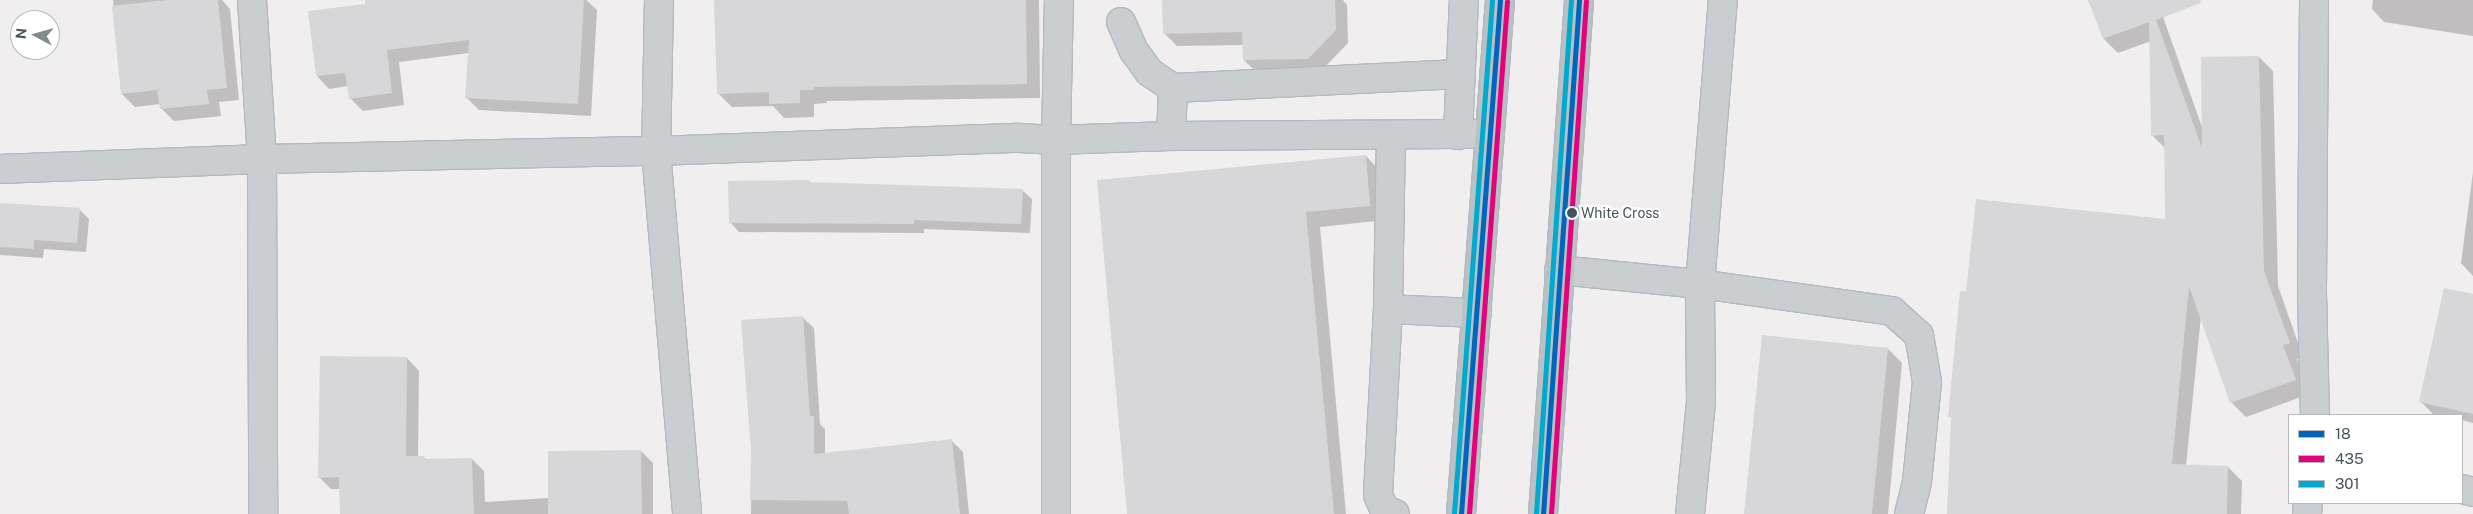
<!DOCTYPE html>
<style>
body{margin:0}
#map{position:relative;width:2473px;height:514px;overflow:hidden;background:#f0eeef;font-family:"Public Sans",sans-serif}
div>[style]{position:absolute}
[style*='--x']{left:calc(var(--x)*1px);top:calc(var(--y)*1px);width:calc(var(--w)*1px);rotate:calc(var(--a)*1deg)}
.shadow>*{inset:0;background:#0003}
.building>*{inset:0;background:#d7d7d9}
.roads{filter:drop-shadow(1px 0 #b3b9bf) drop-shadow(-1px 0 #b3b9bf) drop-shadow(0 1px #b3b9bf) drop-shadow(0 -1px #b3b9bf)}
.minor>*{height:28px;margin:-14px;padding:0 14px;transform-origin:14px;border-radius:14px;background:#caced0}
.highway>*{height:28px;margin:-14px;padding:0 14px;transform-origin:14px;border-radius:14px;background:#bac1c5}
.bus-1>*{height:5px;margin:-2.5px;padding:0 2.5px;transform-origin:2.5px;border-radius:2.5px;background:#0065bd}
.bus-2>*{height:5px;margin:-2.5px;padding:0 2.5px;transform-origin:2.5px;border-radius:2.5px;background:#e5007d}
.bus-3>*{height:5px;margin:-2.5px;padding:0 2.5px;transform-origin:2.5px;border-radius:2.5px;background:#00a9ce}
.dots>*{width:14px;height:14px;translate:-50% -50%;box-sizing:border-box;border:2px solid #fff;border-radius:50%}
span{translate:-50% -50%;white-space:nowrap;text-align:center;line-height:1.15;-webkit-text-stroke:4.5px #fff;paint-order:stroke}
.bus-label{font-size:14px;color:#45545c}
.left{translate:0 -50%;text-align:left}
.legend{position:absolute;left:2288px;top:414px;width:175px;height:90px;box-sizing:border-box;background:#fff;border:1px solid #b5bbbe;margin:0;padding:6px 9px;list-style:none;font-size:15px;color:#45545c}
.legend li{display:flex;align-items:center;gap:10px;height:25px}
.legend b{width:25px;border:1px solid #b5bbbe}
.north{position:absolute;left:10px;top:10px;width:50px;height:50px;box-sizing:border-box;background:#fff;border:1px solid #b5bbbe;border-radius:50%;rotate:276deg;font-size:14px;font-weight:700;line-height:20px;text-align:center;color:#45545c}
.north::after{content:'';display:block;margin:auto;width:18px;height:22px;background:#818a8f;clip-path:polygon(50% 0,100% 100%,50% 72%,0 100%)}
</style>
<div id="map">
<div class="shadow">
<i style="clip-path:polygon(113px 0,222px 0,230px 9px,239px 100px,219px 102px,221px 116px,174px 121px,161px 108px,160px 104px,135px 107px,122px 94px)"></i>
<i style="clip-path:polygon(366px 0,586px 0,597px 10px,591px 116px,479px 110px,466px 97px,469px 53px,399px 62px,404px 105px,363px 111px,350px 98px,348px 86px,329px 89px,317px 76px,366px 5px)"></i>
<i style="clip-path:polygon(715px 0,1039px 0,1040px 98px,827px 101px,827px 103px,814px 104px,814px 117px,784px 118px,773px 106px,732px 107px,718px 93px)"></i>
<i style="clip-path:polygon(1163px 0,1343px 0,1347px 5px,1348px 43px,1321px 71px,1257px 73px,1244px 60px,1244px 45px,1177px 46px,1164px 33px)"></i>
<i style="clip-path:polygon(2090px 0,2157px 0,2202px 127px,2259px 57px,2273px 71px,2278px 286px,2303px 357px,2297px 359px,2309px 394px,2246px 417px,2232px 403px,2201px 316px,2186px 466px,2228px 467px,2242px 481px,2241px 514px,1949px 514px,1952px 419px,1950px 416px,1967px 293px,2167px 220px,2166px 149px,2152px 135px,2151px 41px,2118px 53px,2104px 39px)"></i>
<i style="clip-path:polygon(2373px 0,2473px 0,2473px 36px,2384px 22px,2372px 9px)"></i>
<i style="clip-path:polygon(1366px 156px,1380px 171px,1385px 220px,1320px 227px,1346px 514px,1128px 514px,1098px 181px)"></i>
<i style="clip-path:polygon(2473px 172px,2473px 276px,2461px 263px)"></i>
<i style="clip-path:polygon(811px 183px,1022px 190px,1032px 199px,1030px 233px,924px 229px,924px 233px,739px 232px,730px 222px)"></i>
<i style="clip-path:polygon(0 204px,79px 209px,89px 219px,86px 252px,44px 249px,43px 258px,0 255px)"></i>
<i style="clip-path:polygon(2473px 314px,2473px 423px,2462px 420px,2462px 415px,2433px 414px,2420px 401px)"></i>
<i style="clip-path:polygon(802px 317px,814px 328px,820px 424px,825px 429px,825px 454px,951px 440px,963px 452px,969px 514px,751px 514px,752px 451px)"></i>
<i style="clip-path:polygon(1888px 349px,1902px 363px,1888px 514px,1745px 514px)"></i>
<i style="clip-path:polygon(407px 358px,419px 371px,418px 457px,423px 457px,427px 460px,472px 459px,484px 471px,485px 502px,549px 498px,641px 451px,653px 463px,653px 514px,341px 514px,340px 489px,331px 489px,319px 477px)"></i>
</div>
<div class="building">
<i style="clip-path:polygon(167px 0,218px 0,227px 88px,207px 90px,209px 104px,160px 109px,157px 90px,121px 94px,112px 6px)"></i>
<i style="clip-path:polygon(365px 0,584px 0,578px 104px,465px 98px,469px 40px,387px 50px,392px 93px,349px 99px,345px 73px,316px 76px,308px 11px,365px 4px)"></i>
<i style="clip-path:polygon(714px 0,1026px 0,1027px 84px,814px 87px,814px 90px,800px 90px,800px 103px,769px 104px,769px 92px,717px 94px)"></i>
<i style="clip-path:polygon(1162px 0,1335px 0,1336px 30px,1308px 59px,1243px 60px,1242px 32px,1163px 34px)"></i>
<i style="clip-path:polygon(2088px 0,2200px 0,2201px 3px,2156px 20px,2202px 148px,2201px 57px,2259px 56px,2264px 271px,2290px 343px,2283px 345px,2296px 380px,2230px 403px,2189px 286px,2172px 464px,2228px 466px,2227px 514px,1947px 514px,1951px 417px,1948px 417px,1960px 291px,1966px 291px,1976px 199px,2165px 219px,2164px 135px,2151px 136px,2149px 22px,2103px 39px)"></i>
<i style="clip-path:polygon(1366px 155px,1370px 206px,1306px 212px,1334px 514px,1127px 514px,1097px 180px)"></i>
<i style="clip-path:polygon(810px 180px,810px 182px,1023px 189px,1021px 224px,914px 220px,914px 224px,729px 223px,728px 181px)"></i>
<i style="clip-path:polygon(0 203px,80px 208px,77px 243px,34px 240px,34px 249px,0 247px)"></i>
<i style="clip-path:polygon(2444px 288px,2473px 294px,2473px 414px,2419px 402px)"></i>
<i style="clip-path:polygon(803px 316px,810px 416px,814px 416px,814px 454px,952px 439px,960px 514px,849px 514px,847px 501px,750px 500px,751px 451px,741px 320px)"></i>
<i style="clip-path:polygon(1762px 335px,1888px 348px,1872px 514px,1744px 514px)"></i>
<i style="clip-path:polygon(320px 356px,407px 357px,406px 456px,424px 456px,424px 459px,472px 458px,474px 514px,340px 514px,339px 477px,318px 478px)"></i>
<i style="clip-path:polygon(641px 450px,642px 514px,548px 514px,548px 451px)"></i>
</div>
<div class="roads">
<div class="minor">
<i style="--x:252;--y:0;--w:159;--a:86.4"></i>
<i style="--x:262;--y:159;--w:355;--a:89.8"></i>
<i style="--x:659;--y:0;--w:151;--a:91.1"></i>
<i style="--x:656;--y:151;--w:364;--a:85.1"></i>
<i style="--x:2314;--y:0;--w:293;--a:90.4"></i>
<i style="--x:2312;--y:293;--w:122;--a:88.6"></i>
<i style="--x:1121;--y:22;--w:32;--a:66"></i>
<i style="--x:1134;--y:51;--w:26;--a:54"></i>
<i style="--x:1149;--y:72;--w:29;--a:34"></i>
<i style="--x:1173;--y:88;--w:288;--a:-2.8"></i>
<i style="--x:1391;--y:135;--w:174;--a:91"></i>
<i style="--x:1388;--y:309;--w:186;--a:93.1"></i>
<i style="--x:1378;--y:495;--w:15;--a:67"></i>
<i style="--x:1384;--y:509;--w:12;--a:24"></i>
<i style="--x:1458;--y:135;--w:135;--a:-87.5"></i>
<i style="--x:1171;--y:136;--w:48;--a:-87.6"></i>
<i style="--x:0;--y:169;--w:262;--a:-2.2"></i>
<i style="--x:262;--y:159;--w:394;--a:-1.2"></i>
<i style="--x:656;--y:151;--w:363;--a:-2.1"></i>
<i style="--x:1019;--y:138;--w:37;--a:3"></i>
<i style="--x:1056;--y:140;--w:115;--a:-2"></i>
<i style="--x:1171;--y:136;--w:319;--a:-0.4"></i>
<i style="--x:1559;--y:270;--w:142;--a:5.7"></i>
<i style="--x:1700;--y:284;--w:194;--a:8"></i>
<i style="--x:1892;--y:311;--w:36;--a:42"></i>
<i style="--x:1919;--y:335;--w:48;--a:80.3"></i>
<i style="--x:1927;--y:382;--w:100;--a:95.7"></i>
<i style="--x:1917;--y:482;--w:33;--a:104"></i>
<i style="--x:1388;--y:309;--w:89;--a:2.6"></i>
<i style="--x:2462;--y:489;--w:11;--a:15"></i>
<i style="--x:1056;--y:514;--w:374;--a:-90"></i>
<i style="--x:1056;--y:140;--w:140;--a:-88.8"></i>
<i style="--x:1690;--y:514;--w:113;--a:-84.4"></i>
<i style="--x:1701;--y:402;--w:118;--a:-90.5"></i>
<i style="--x:1700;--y:284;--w:285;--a:-85.4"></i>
<i style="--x:2307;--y:514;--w:11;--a:-85"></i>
</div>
<div class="highway">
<i style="--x:1461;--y:514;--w:515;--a:-85.66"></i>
<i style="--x:1543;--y:514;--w:515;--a:-85.99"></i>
</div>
</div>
<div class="bus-1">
<i style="--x:1461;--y:514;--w:515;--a:-85.66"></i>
<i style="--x:1543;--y:514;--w:515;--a:-85.99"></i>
</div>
<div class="bus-2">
<i style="--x:1469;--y:514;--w:514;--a:-85.76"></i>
<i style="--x:1551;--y:514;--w:514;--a:-86.1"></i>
</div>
<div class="bus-3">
<i style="--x:1454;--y:513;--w:514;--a:-85.76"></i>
<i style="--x:1536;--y:513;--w:514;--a:-86.1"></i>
</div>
<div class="dots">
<i style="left:1572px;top:213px;background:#45545c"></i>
</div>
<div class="bus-label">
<span class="left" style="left:1581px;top:213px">White Cross</span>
</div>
<ul class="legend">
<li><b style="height:6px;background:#0065bd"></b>18</li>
<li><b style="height:6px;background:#e5007d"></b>435</li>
<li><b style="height:6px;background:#00a9ce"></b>301</li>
</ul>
<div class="north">N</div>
</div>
